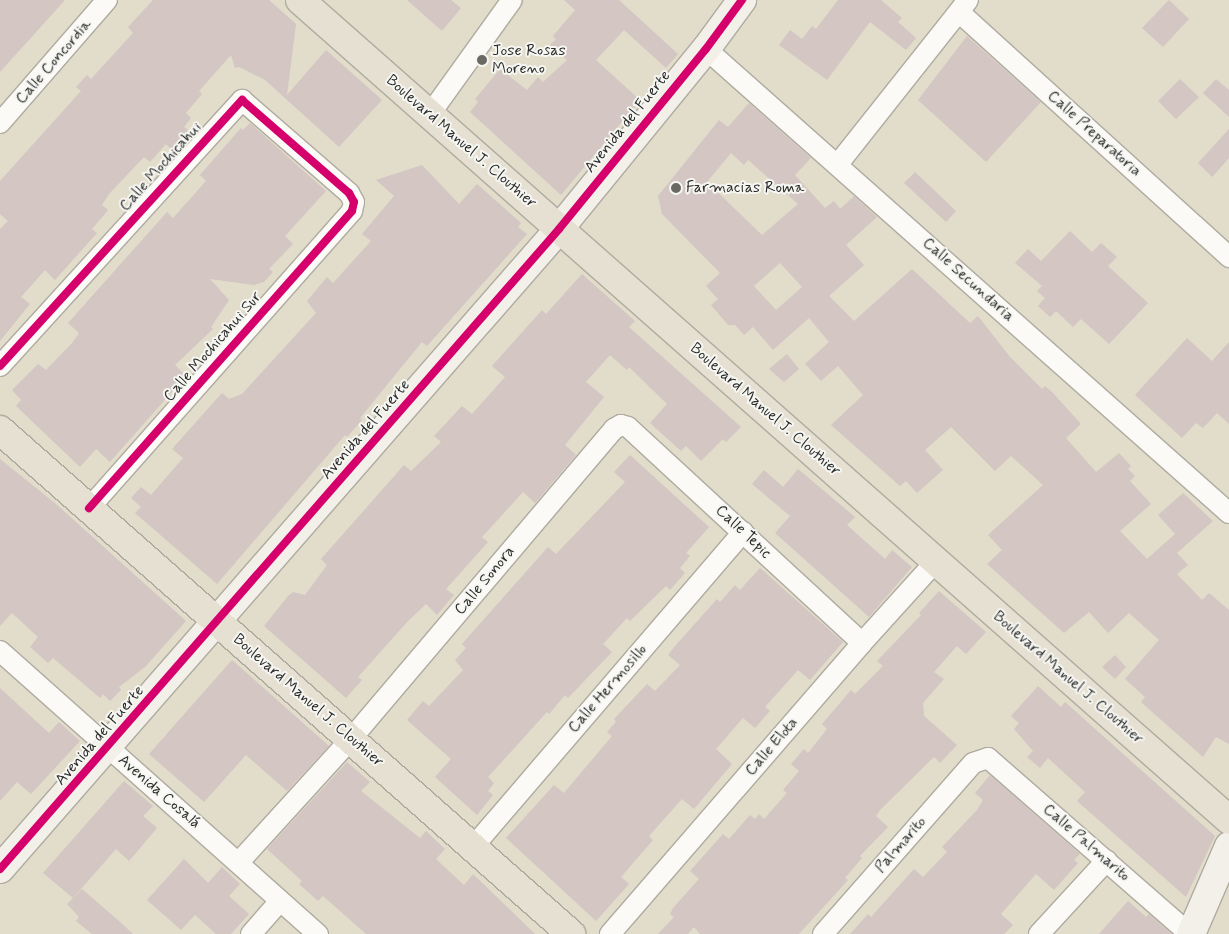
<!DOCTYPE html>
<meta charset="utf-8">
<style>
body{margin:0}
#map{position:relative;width:1229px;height:934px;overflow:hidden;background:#e2dcca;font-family:Mynerve,sans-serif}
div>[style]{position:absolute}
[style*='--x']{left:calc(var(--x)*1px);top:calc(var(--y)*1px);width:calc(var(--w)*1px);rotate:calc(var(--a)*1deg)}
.building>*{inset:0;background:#d3c6c3}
.roads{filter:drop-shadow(1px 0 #afaba0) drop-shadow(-1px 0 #afaba0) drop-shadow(0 1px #afaba0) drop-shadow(0 -1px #afaba0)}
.street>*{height:20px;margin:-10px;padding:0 10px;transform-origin:10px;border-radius:10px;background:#fbfaf7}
.secondary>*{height:28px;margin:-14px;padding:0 14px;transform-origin:14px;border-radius:14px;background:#f3f0e9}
.primary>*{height:28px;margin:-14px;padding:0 14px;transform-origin:14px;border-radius:14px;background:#e6e0d3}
.cycleway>*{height:8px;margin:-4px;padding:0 4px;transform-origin:4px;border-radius:4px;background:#d6006c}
.dots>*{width:14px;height:14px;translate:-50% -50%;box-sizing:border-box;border:2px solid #f6f6f2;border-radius:50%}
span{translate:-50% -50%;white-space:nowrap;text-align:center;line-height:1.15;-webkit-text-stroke:4px #f6f6f2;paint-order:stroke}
.poi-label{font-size:16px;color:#2b2b2b}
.left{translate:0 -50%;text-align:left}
.street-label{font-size:16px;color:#2b2b2b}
</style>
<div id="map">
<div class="building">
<i style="clip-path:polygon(0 0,65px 0,0 72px)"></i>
<i style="clip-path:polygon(153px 0,269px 0,296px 24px,287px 95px,326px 50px,382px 100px,339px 147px,265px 80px,239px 67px,235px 68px,231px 55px,199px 91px,202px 94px,186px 113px,191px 118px,184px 127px,188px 130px,171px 149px,166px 144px,150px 162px,144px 157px,109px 194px,102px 205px,108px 210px,92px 229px,97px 233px,55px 280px,45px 270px,21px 297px,30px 304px,0 341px,0 229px,8px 221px,0 214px,0 181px,81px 91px,76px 87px,87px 75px,91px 79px,133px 33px,128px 27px)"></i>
<i style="clip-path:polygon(407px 0,451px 0,461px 8px,442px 31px)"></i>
<i style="clip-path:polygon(564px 0,619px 0,678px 54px,666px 68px,624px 30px,596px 60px,640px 100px,561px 195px,470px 112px,478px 102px,475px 99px,500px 69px,527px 90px,538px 77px,543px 82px,567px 60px,550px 45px,556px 39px,553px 36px,575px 10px)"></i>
<i style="clip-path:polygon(838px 0,881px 0,902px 18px,898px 22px,916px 38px,906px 50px,870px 22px,827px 80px,779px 45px,790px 30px,802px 39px,812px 26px,816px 29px)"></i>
<i style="clip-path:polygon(1169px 0,1189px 19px,1163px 47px,1142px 28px)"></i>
<i style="clip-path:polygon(967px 36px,1041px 102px,986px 162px,918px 100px)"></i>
<i style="clip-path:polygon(1180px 79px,1199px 97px,1176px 119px,1158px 101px)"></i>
<i style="clip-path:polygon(1216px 79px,1229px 90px,1229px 117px,1203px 93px)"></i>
<i style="clip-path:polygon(evenodd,749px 103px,811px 158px,795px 175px,825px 208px,834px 201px,840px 209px,854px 196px,877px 217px,846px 245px,864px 265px,829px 296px,854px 321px,912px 269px,970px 323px,978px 316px,1010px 357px,1042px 389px,1045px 386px,1052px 392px,1081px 424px,1066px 438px,1096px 472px,1119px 453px,1131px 466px,1128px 469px,1135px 476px,1130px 481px,1151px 504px,1120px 531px,1147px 559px,1175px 534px,1158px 515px,1183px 493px,1213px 521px,1177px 553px,1188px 565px,1177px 574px,1202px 600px,1209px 593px,1229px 610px,1229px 744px,1216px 737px,1203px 757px,1141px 702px,1145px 697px,1125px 679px,1159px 640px,1129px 613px,1108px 633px,1089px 612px,1064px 633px,987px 564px,1002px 550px,988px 535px,1043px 485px,1011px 456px,995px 471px,951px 427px,925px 450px,943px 470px,917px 493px,906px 481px,900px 486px,831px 425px,863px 395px,838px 366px,821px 381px,805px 364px,829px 342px,809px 318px,773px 350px,753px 327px,744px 335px,735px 325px,728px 325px,711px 305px,718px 299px,706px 286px,720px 273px,662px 214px,658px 196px,719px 120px,728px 127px,749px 103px,731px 153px,744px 165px,748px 160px,798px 204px,762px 235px,707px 182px,731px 153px,749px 103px,780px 263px,802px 287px,776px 310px,754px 286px,780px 263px)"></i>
<i style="clip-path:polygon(250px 123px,326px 191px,285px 236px,293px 244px,269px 269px,273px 272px,264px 282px,254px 285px,210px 279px,229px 300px,211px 327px,213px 329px,175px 365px,186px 376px,110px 462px,96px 449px,80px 467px,16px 406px,21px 400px,12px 390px,38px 364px,46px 370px,73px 342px,79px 333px,68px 323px,167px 212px,173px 218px,206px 181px,200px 175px,241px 128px,243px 130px)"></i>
<i style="clip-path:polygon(1229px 129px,1229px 158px,1212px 177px,1198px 163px)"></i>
<i style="clip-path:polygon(422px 165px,459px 204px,477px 184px,521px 223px,518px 227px,527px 234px,427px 346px,422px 342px,360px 418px,362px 420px,347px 437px,345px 435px,217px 584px,135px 513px,141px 507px,131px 498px,141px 487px,151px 495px,183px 458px,172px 449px,222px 393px,229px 399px,242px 394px,316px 313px,307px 301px,327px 277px,333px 283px,371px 241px,362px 234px,394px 196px,376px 180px)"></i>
<i style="clip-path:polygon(915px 172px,956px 211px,946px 222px,904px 183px)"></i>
<i style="clip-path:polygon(1070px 231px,1092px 252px,1101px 243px,1117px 257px,1108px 266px,1148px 303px,1109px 344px,1081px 319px,1073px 327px,1056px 311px,1050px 317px,1038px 306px,1045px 298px,1037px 291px,1042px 286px,1015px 263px,1028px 249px,1041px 261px)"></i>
<i style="clip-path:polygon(582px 274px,635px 321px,629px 327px,741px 427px,726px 442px,723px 439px,701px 461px,686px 446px,681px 451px,650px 423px,667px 404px,629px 367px,627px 370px,610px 355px,586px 382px,604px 397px,565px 445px,576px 455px,535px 503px,523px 492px,482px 537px,488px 542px,446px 589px,454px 595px,437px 615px,426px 604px,408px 621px,358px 677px,362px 680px,346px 698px,264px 626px,288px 596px,293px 592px,305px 595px,327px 565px,321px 559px,404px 465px,411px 471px,441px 442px,434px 436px,462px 406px,472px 414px,505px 377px,492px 366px,542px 310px,546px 314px)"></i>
<i style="clip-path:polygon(1187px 338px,1212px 361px,1229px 342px,1229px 424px,1217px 413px,1203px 428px,1196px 423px,1182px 438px,1135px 395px)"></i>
<i style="clip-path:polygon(787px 354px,799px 369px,784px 382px,769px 369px)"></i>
<i style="clip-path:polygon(630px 455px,709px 527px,686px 553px,690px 556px,680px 568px,685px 573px,670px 590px,666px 586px,630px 621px,627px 618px,603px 644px,612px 652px,568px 698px,565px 695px,549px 714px,547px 712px,488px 777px,494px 783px,488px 791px,493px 795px,477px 815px,435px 777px,451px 759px,407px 720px,423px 701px,429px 706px,463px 670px,455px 660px,466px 648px,462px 644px,548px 547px,556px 554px,625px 482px,614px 472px)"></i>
<i style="clip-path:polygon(0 459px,56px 504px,186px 621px,145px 667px,119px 687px,121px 690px,110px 701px,103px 694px,100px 698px,53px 658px,48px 663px,30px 647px,38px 637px,12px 613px,0 626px)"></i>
<i style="clip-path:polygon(798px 469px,855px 517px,847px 525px,885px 559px,892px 550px,912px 567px,869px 617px,775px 533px,790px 516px,752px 484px,764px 470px,783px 487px)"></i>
<i style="clip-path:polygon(760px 568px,843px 642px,810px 680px,798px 670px,765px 707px,770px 711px,755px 728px,743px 718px,716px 749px,732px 764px,694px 809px,682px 799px,649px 836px,653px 840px,621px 877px,629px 884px,596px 921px,506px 838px,554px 785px,564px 793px,612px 736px,607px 732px,616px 722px,614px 719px,647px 684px,655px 691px,680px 665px,668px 655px,675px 646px,717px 599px,720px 602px,735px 585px,740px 590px)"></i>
<i style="clip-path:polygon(939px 591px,986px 632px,966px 654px,957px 646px,934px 672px,944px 679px,923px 703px,924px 716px,957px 745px,940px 763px,934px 757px,880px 810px,876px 816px,888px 827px,860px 856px,862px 858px,845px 878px,848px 880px,799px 934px,700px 934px,694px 927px,688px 934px,658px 934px,674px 917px,670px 914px,673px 908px,699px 879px,690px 871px,723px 834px,729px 839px,750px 815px,755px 819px,759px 814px,764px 819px,787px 793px,783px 790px,799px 771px,791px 764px,804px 749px,808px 753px,827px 729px,822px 724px,851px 690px,855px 694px,883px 666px,877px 661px,921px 615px,919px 613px)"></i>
<i style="clip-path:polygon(1115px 655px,1126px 667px,1115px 679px,1102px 667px)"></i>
<i style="clip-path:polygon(232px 660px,329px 746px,287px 791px,246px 755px,204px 802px,149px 754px)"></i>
<i style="clip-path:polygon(1038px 686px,1061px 707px,1065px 702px,1215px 836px,1186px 897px,1077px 801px,1085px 792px,1048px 758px,1040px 768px,1027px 757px,1033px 751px,1014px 729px,1019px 723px,1011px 716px)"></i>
<i style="clip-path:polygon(0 688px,49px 733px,59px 722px,80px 741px,31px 794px,17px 782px,0 801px)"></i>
<i style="clip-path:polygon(347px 762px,370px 782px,361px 791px,420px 838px,426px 831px,445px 849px,436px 859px,464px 885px,473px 874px,535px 934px,366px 934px,323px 896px,318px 901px,299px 884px,302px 881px,267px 849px)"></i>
<i style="clip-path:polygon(990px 775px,1080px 854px,1074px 860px,1078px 863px,1054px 890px,1036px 874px,1001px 914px,1013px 925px,1004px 934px,850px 934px,868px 914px,871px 917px,914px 869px,923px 877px,947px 852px,942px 847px,977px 810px,983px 800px,975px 793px)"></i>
<i style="clip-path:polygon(124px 781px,153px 806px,143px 816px,157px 828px,129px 861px,116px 849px,73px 898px,43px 873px)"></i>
<i style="clip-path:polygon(184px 859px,208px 883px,222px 867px,240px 884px,229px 896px,249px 914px,231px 934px,216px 934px,195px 915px,181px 930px,147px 900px)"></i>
<i style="clip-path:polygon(82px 889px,119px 921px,133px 934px,92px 934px,76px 921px,79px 917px,67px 904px)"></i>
<i style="clip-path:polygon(1128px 901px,1146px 917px,1149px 914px,1172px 934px,1099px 934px)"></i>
</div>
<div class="roads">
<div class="street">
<i style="--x:959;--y:12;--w:365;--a:42.2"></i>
<i style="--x:706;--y:49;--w:699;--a:41.58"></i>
<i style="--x:430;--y:114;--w:140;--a:-54.3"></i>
<i style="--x:0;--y:123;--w:163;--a:-49"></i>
<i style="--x:838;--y:164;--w:209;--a:-51.6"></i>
<i style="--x:0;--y:366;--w:360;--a:-47.7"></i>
<i style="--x:242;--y:100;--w:142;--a:41"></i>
<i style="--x:349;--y:193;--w:10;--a:61"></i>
<i style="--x:354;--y:202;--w:9;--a:103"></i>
<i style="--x:352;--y:211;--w:397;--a:131.5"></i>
<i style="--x:0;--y:651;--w:426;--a:41.7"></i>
<i style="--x:473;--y:847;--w:415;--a:-49.4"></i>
<i style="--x:239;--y:862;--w:166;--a:-47.7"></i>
<i style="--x:351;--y:739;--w:407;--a:-49.7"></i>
<i style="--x:614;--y:429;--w:8;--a:-30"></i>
<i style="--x:621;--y:425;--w:7;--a:16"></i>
<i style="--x:628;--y:427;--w:318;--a:42.7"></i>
<i style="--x:251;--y:934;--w:44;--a:-48.7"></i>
<i style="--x:610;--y:934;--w:385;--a:-49.1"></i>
<i style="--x:862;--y:643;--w:110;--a:-47.9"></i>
<i style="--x:823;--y:934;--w:227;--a:-48.7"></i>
<i style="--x:973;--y:763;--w:16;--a:-18"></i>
<i style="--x:988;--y:758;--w:268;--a:41.1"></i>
<i style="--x:1039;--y:934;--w:100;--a:-47.4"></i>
</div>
<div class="secondary">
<i style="--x:0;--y:869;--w:850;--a:-48.86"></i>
<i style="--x:559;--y:229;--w:232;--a:-50.8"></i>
<i style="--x:706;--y:49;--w:61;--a:-53.7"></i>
<i style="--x:1191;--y:934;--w:96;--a:-66.6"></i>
</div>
<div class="primary">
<i style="--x:300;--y:0;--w:1239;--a:41.43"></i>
<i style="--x:0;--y:430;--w:762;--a:41.43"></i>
</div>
</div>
<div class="cycleway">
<i style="--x:0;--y:366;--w:360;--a:-47.7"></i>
<i style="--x:242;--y:100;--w:142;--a:41"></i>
<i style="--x:349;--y:193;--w:10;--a:61"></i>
<i style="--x:354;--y:202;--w:9;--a:103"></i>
<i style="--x:352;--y:211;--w:397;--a:131.5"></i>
<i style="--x:0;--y:869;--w:850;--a:-48.86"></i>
<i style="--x:559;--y:229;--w:232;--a:-50.8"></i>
<i style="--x:706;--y:49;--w:61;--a:-53.7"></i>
</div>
<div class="dots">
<i style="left:482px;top:60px;background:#6b6963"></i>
<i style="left:676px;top:188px;background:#6b6963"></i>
</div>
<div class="poi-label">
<span class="left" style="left:492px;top:60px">Jose Rosas<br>Moreno</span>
<span class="left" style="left:686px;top:188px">Farmacias Roma</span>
</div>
<div class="street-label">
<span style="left:54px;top:62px;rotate:-49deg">Calle Concordia</span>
<span style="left:628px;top:122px;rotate:-51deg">Avenida del Fuerte</span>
<span style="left:1094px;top:134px;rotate:42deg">Calle Preparatoria</span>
<span style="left:461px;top:142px;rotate:41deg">Boulevard Manuel J. Clouthier</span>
<span style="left:161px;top:167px;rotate:-48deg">Calle Mochicahui</span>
<span style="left:968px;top:280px;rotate:42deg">Calle Secundaria</span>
<span style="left:213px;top:347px;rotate:-49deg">Calle Mochicahui Sur</span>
<span style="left:765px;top:410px;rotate:41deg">Boulevard Manuel J. Clouthier</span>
<span style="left:366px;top:430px;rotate:-49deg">Avenida del Fuerte</span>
<span style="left:743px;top:532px;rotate:43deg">Calle Tepic</span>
<span style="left:485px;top:581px;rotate:-50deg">Calle Sonora</span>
<span style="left:1068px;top:678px;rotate:41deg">Boulevard Manuel J. Clouthier</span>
<span style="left:608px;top:689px;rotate:-49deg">Calle Hermosillo</span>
<span style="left:308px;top:701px;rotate:41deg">Boulevard Manuel J. Clouthier</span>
<span style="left:100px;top:736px;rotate:-49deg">Avenida del Fuerte</span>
<span style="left:772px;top:747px;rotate:-49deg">Calle Elota</span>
<span style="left:159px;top:792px;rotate:41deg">Avenida Cosalá</span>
<span style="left:1086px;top:843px;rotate:41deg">Calle Palmarito</span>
<span style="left:901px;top:845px;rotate:-49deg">Palmarito</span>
</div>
</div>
